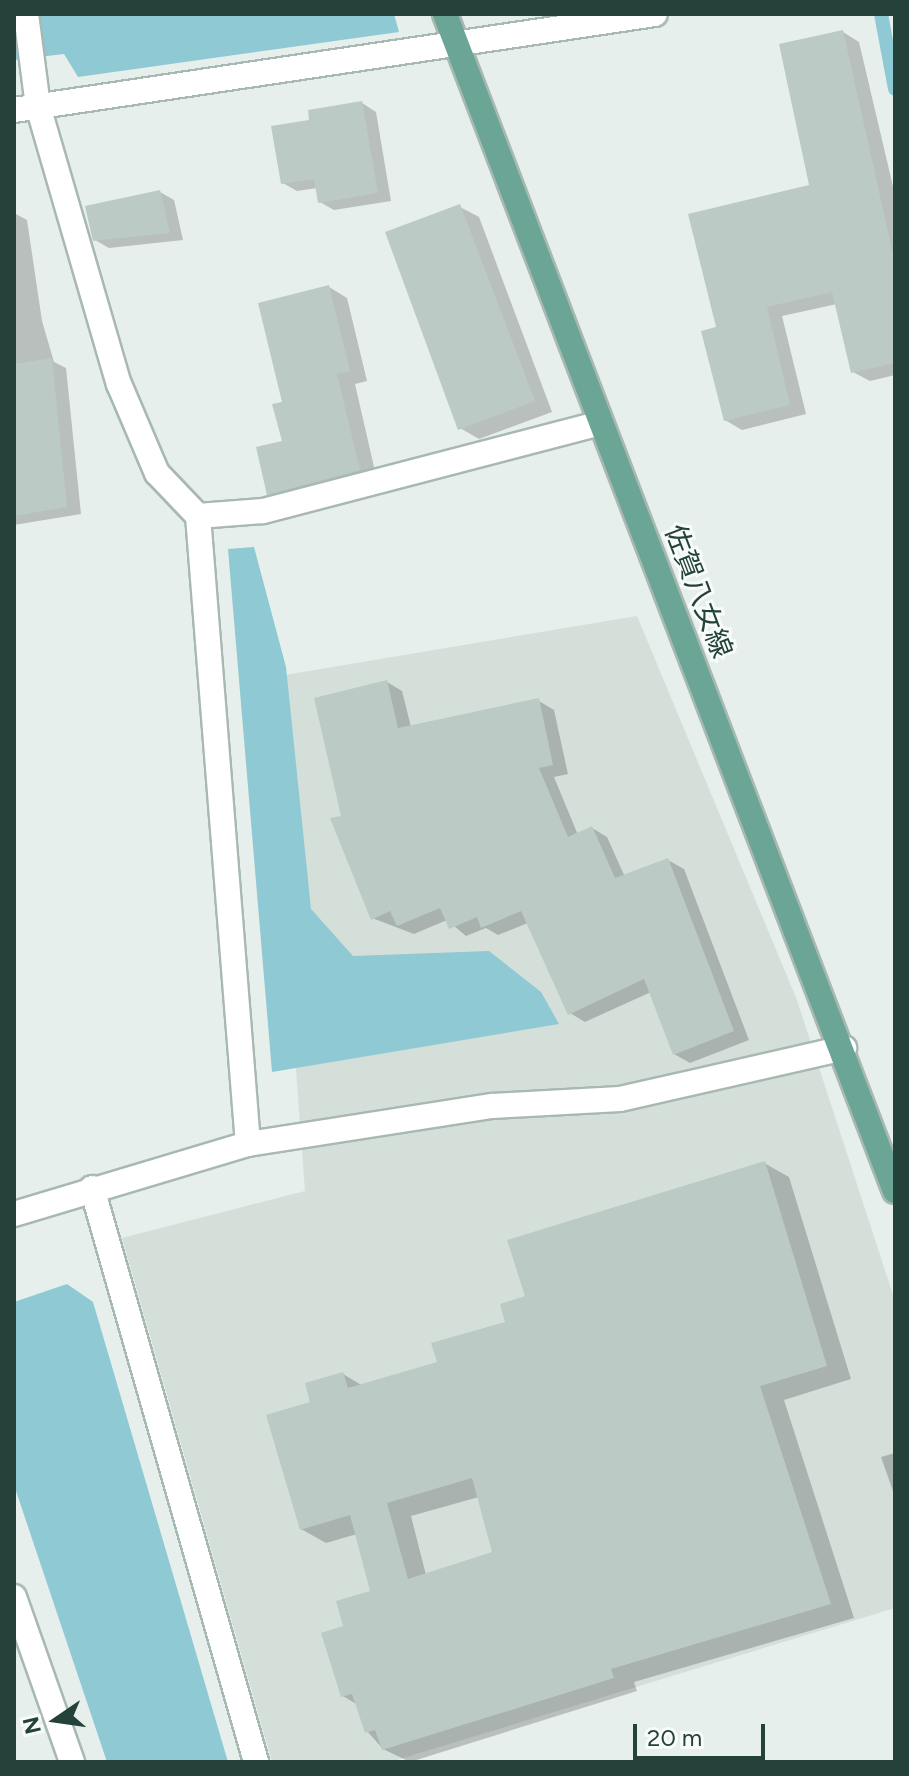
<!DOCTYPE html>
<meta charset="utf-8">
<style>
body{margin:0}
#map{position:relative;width:909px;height:1776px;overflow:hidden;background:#e6efeb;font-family:Figtree,"Noto Sans JP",sans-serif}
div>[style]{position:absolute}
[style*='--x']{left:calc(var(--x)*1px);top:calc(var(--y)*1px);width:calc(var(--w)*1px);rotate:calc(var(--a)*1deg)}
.built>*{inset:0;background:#d4dfda}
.water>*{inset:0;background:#8ec9d4}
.shadow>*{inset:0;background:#0003}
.stream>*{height:14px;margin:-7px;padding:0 7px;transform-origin:7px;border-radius:7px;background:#8ec9d4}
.building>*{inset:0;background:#bbcac4}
.roads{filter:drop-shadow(2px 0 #a8b8b2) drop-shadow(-2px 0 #a8b8b2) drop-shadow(0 2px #a8b8b2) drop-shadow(0 -2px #a8b8b2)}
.street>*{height:24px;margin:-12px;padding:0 12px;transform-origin:12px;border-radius:12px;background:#fff}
.secondary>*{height:24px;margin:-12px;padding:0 12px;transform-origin:12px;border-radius:12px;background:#fff}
.primary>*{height:24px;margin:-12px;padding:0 12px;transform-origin:12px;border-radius:12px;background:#6aa596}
span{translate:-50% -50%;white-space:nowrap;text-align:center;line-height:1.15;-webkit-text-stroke:6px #f7fbf9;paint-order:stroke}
.street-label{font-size:28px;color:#24423a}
.frame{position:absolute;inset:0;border:16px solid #24423a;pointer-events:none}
.north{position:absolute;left:16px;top:1680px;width:80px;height:80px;-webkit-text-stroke:6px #f7fbf9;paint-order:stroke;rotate:257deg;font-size:22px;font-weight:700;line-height:32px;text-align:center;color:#24423a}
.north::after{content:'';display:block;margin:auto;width:28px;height:36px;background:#24423a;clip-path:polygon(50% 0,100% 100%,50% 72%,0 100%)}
.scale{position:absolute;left:633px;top:1724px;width:132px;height:36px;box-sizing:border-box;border:4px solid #24423a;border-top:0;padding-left:10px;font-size:24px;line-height:28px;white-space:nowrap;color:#24423a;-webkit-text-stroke:6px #f7fbf9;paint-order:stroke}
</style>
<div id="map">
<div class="built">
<i style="clip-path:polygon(637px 616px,797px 1000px,895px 1301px,895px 1608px,390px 1762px,272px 1762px,122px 1238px,305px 1191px,267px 678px)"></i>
</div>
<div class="water">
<i style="clip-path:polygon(14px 14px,394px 14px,399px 32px,78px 77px,64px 54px,14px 60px)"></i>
<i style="clip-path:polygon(254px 547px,286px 667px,311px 909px,353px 956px,489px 951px,541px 992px,559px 1024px,272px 1072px,228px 549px)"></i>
<i style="clip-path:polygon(67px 1284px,93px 1302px,228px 1762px,107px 1762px,14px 1485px,14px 1302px)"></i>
</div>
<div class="shadow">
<i style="clip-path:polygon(843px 32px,859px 42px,895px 195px,895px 375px,870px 381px,853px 372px,837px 304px,782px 316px,806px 414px,742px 430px,725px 420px,718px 328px,812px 186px)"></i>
<i style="clip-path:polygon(362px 103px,376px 112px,391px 201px,334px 210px,320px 202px,317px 188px,297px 191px,283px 183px,312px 122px)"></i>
<i style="clip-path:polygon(160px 192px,174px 200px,183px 240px,109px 248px,95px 240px)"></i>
<i style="clip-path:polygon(460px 207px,479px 217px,552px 412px,479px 439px,460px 428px)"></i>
<i style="clip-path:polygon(14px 213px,27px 220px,42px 321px,54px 362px,66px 368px,81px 514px,14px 525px)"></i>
<i style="clip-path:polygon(329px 287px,347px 298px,367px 381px,355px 384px,377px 480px,286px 504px,268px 493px,284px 443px,285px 403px)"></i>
<i style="clip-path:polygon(387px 682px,402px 691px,411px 727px,539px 701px,554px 710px,568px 774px,554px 777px,578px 835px,592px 828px,607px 837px,625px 877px,668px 860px,684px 869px,749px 1040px,690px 1063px,674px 1054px,651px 992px,585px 1022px,570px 1013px,528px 923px,498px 935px,486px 928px,466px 936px,447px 920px,414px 934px,372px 918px,343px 817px)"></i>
<i style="clip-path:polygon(evenodd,764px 1163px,789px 1177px,851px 1379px,784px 1400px,854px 1618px,634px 1682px,637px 1691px,410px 1762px,383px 1749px,367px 1731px,358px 1705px,343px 1696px,373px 1592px,357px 1534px,326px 1543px,301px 1529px,313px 1404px,343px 1374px,363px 1386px,439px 1363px,508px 1323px,527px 1298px,764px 1163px,479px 1497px,495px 1554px,426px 1575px,411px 1516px,479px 1497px)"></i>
<i style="clip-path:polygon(895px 1453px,895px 1497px,881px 1457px)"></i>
</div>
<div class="stream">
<i style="--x:881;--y:14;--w:76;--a:79.4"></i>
</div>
<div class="building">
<i style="clip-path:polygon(843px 30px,895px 263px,895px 363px,851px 373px,832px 292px,767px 307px,790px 405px,724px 421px,701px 331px,716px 327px,688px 214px,809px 185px,779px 44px)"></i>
<i style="clip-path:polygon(362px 101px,378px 193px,318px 203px,314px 179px,281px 184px,271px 126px,309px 120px,308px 110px)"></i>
<i style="clip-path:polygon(160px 190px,170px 233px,93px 241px,85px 206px)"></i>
<i style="clip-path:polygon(460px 204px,535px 401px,458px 430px,385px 232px)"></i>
<i style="clip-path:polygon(329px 285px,350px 371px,337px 374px,360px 470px,267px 495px,256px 447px,282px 441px,272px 404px,282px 402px,258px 303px)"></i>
<i style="clip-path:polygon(52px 358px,67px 507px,14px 516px,14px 364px)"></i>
<i style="clip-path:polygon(387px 680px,398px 728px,539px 698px,553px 765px,539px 768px,568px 837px,592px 826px,615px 878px,668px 858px,734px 1031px,673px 1055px,644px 979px,568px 1015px,521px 911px,481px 928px,477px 917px,449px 929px,440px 908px,397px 926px,390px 911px,371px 920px,330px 818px,341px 816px,314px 698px)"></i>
<i style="clip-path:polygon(evenodd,765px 1161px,827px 1366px,760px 1386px,831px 1604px,611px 1669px,614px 1678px,382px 1750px,375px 1730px,365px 1733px,352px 1694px,341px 1697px,321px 1633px,343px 1626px,336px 1601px,370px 1591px,350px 1515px,300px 1530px,266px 1415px,310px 1402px,305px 1383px,343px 1372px,348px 1388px,437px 1362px,431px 1343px,505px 1322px,500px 1304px,525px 1296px,507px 1240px,765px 1161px,472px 1478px,492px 1552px,408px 1579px,387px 1503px,472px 1478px)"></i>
</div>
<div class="roads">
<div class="street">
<i style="--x:26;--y:14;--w:93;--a:82.6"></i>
<i style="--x:38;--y:106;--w:290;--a:73.8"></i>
<i style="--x:119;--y:384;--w:97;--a:66.9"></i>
<i style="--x:157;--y:473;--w:59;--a:46.4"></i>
<i style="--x:198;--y:516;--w:630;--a:85.45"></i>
<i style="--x:14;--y:110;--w:648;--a:-8.52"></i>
<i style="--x:198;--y:516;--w:65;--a:-4.4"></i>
<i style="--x:263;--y:511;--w:349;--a:-14.6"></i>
<i style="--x:92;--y:1188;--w:597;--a:74.05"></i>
<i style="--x:14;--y:1597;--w:175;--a:70.6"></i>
</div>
<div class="secondary">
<i style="--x:14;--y:1214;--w:244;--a:-16.7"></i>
<i style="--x:248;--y:1144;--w:247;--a:-8.9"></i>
<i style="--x:492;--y:1106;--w:128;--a:-3.1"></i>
<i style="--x:620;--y:1099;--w:230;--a:-12.8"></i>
</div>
<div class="primary">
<i style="--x:445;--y:14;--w:1260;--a:69.08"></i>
</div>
</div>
<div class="street-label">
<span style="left:699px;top:591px;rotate:69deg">佐賀八女線</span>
</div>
<div class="frame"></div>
<div class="north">N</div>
<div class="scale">20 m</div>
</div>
